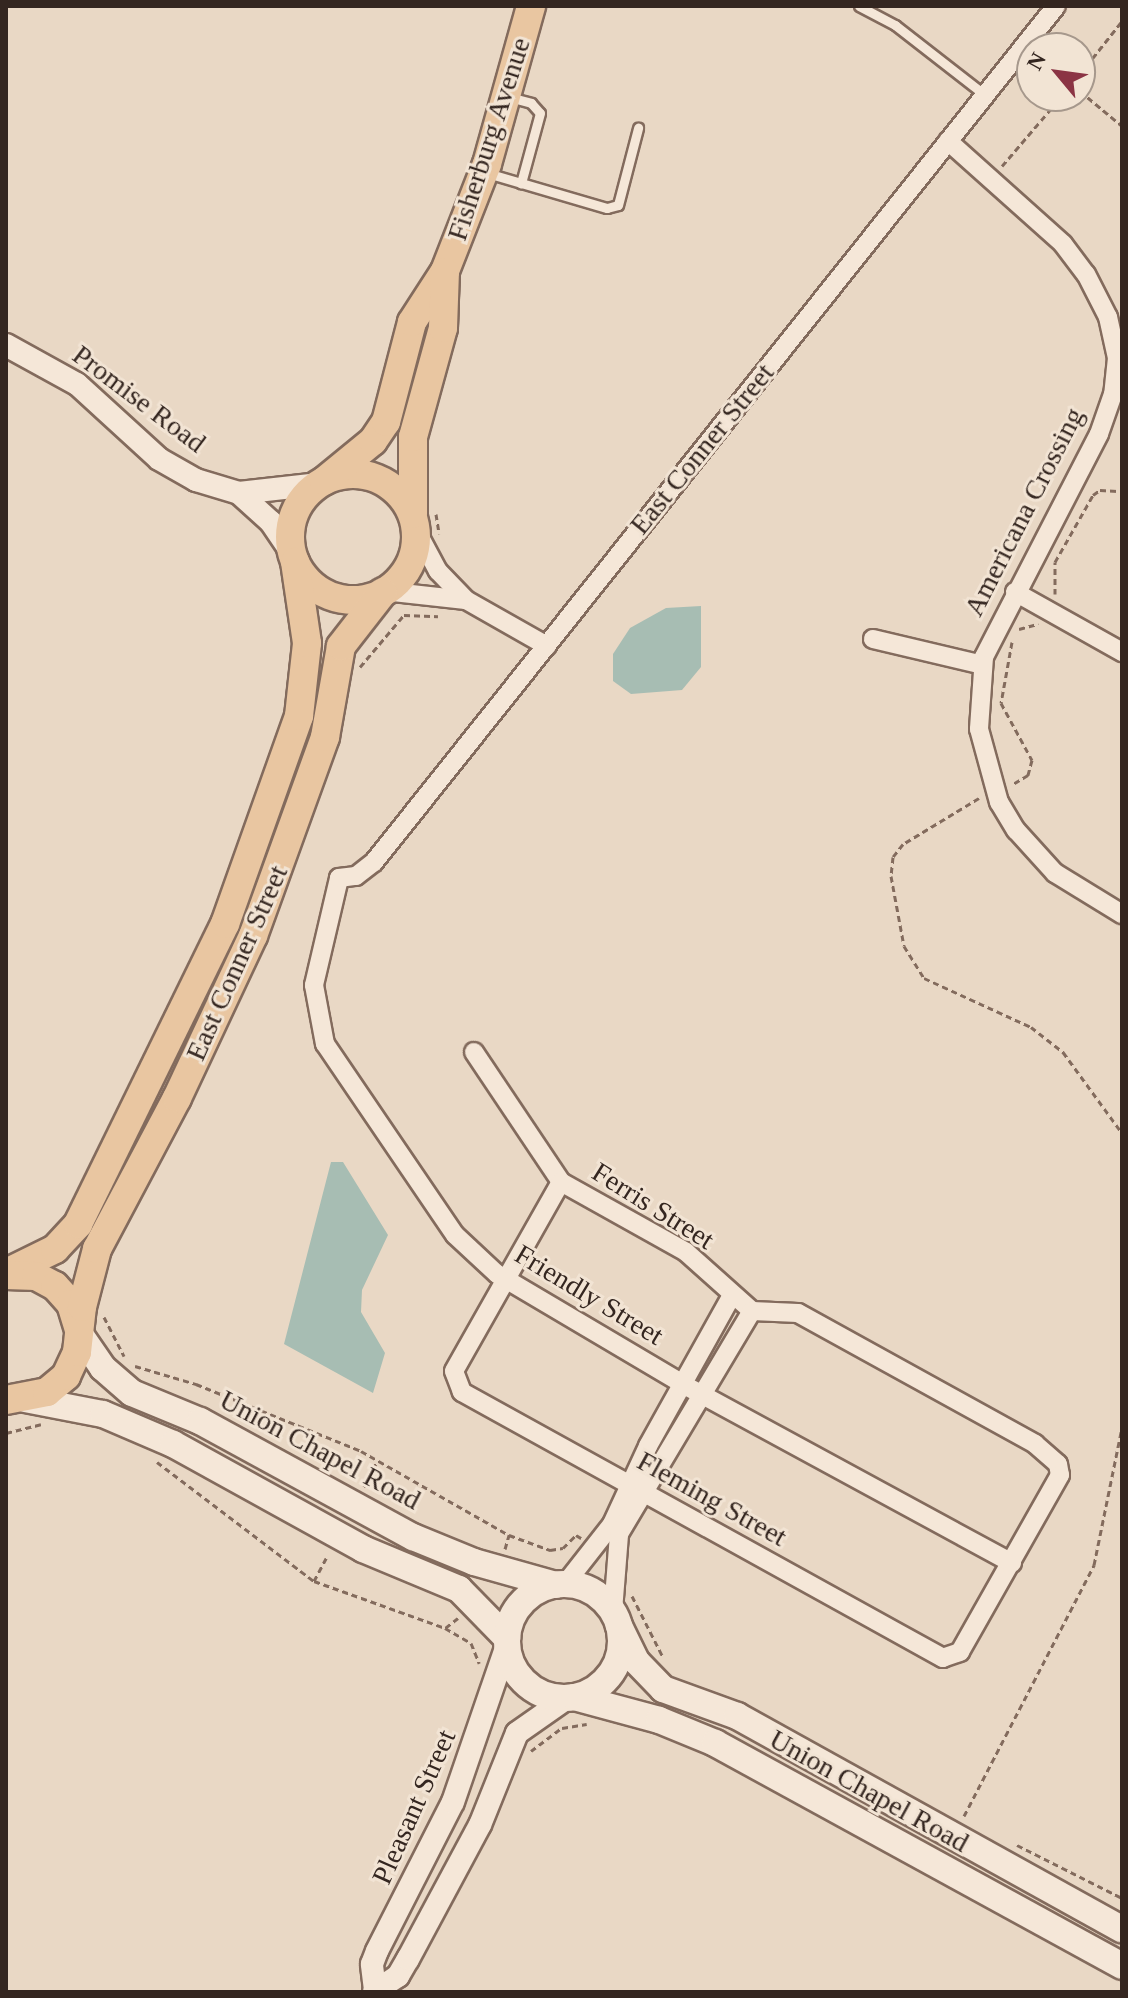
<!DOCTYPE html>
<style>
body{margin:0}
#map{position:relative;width:1128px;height:1998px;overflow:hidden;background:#e9d8c5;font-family:Georgia,serif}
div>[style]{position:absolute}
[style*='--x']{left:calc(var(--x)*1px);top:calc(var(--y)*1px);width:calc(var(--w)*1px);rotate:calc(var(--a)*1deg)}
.water>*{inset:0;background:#a7bdb3}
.path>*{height:3px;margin-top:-1.5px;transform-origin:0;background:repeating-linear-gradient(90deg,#836b5d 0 6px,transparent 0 10px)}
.roads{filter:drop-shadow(2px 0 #836b5d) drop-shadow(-2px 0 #836b5d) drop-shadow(0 2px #836b5d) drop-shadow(0 -2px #836b5d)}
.service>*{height:9px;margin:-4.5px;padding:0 4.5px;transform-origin:4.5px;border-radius:4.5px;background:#f5e7d8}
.minor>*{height:18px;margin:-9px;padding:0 9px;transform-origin:9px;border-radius:9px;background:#f5e7d8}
.tertiary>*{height:22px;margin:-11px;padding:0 11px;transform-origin:11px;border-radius:11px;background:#f5e7d8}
.secondary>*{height:26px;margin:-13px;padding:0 13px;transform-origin:13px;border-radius:13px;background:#f5e7d8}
.secondary>.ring{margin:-13px;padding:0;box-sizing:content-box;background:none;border:26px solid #f5e7d8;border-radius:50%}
.primary>*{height:28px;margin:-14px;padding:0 14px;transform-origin:14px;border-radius:14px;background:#e9c6a1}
.primary>.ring{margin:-14px;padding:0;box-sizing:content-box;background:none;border:28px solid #e9c6a1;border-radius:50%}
span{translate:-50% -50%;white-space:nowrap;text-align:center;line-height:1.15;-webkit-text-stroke:6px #f2e4d4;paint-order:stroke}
.street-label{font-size:28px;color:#342620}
.frame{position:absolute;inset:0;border:8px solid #342620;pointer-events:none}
.north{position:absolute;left:1016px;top:32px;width:80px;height:80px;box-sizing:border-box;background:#f2e4d4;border:2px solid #a6988c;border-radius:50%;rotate:299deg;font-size:22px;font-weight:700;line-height:32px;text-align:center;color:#342620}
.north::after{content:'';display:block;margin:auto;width:28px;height:36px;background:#8b3444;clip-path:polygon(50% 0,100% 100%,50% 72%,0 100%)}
</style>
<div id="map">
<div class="water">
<i style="clip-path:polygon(701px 606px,701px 667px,682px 690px,631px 694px,613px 681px,613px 654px,630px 628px,666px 608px)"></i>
<i style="clip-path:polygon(331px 1162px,343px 1162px,388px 1235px,362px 1290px,361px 1312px,385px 1353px,373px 1393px,284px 1344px)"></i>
</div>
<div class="path">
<i style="--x:1080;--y:74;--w:68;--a:-51.6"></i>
<i style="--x:1080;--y:91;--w:55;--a:39.8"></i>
<i style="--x:1002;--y:166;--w:92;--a:-49.4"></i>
<i style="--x:436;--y:514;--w:20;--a:81"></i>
<i style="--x:1055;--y:594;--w:32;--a:-90"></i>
<i style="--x:1055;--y:562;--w:77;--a:-60.4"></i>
<i style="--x:1093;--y:495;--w:9;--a:-36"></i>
<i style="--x:1100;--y:490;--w:22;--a:3"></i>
<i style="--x:1019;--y:629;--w:20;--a:-15"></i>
<i style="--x:1012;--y:642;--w:62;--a:100.2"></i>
<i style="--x:1001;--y:703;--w:65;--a:61.5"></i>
<i style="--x:1032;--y:760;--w:16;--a:105"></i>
<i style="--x:1028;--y:775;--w:17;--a:149"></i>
<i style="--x:360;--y:667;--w:68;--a:-49.8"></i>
<i style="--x:404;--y:615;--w:34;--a:2"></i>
<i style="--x:979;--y:798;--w:89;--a:148.8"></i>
<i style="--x:903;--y:844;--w:16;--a:128"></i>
<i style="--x:893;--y:857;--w:19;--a:96"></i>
<i style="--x:891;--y:876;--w:71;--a:79.5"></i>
<i style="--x:904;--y:946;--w:38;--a:58"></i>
<i style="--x:924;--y:978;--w:118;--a:24.6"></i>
<i style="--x:1031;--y:1027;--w:41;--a:38"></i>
<i style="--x:1063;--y:1052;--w:100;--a:53.9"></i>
<i style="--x:104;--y:1317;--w:44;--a:62.9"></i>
<i style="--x:135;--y:1366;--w:64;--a:16.4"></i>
<i style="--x:196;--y:1384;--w:178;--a:22.1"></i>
<i style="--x:361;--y:1451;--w:170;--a:29.6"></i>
<i style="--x:6;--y:1433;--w:36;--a:-14"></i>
<i style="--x:157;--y:1462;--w:197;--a:37.2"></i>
<i style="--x:314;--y:1581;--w:139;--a:19.7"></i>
<i style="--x:364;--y:1487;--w:28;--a:-63"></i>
<i style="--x:505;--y:1549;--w:15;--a:-74"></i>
<i style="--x:509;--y:1535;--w:44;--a:20.1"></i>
<i style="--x:550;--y:1550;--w:13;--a:-9"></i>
<i style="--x:563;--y:1548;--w:18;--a:-45"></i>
<i style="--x:576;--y:1535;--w:6;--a:31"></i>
<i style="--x:314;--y:1581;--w:26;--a:-62"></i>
<i style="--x:632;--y:1596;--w:68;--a:63.1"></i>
<i style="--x:458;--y:1618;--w:16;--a:142"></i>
<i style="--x:445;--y:1628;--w:30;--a:30"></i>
<i style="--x:471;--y:1643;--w:22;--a:68"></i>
<i style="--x:531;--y:1751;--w:39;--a:-37"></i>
<i style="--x:562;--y:1728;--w:25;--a:-9"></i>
<i style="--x:964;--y:1816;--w:283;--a:-62.6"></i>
<i style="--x:1094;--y:1565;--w:141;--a:-78.5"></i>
<i style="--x:1017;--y:1845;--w:118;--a:26.8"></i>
</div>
<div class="roads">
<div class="service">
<i style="--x:859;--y:6;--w:41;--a:27.8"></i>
<i style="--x:895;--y:25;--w:114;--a:37.9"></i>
<i style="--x:509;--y:97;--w:23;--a:15"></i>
<i style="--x:531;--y:103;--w:13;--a:48"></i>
<i style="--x:540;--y:113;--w:73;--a:105.2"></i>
<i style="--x:487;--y:173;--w:125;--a:16.3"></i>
<i style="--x:607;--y:208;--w:11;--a:-15"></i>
<i style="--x:618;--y:205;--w:80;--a:-75.4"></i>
</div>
<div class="minor">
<i style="--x:948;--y:141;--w:154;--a:41.8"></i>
<i style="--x:1063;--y:244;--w:38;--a:53"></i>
<i style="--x:1086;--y:274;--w:48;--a:62.9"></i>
<i style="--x:1108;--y:317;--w:42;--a:77.6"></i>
<i style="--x:1117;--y:358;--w:36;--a:96"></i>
<i style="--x:1113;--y:394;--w:42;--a:109.3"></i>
<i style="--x:1099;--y:434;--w:251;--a:117.3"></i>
<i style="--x:984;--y:657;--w:72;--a:94"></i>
<i style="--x:979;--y:729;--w:76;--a:74.7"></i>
<i style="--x:999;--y:802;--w:33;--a:59"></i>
<i style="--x:1016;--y:830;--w:58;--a:47.8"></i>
<i style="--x:1055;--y:873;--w:79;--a:31.5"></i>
<i style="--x:415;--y:528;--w:49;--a:61.9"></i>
<i style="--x:438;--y:571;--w:40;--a:46"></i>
<i style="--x:466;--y:600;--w:93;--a:29.6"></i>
<i style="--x:384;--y:591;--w:82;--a:6.3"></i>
<i style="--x:1015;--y:592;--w:123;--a:29.3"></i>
<i style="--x:873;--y:639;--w:113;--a:13.3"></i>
<i style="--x:474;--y:1052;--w:156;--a:56.2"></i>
<i style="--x:561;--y:1182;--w:143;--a:29.2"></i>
<i style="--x:686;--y:1252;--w:89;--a:41.8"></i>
<i style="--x:752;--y:1311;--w:46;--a:2.5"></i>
<i style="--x:798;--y:1313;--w:271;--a:28.9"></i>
<i style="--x:1035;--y:1444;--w:30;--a:41"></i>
<i style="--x:1058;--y:1464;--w:11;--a:80"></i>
<i style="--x:1060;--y:1475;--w:203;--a:119.5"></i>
<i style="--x:960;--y:1652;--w:18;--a:161"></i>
<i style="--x:943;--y:1658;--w:550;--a:-151.06"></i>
<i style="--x:462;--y:1392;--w:22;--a:-111"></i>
<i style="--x:454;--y:1371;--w:217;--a:-60.5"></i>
<i style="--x:1012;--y:1563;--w:375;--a:-151.5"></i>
<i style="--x:683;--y:1384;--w:216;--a:-149.4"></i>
<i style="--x:497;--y:1274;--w:57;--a:-137.1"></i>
<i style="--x:455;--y:1235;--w:231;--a:-124.2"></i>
<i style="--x:325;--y:1044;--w:60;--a:-100.6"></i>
<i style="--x:314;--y:985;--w:110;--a:-76.8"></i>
<i style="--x:339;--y:878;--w:17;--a:-7"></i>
<i style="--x:356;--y:876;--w:23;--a:-38"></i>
<i style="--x:374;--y:862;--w:1094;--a:-51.45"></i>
<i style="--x:565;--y:1584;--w:76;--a:-51.9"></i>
<i style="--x:612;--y:1524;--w:86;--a:-65.2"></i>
<i style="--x:648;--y:1446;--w:171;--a:-60.9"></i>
<i style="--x:613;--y:1611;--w:77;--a:-85.5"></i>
<i style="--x:619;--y:1534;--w:260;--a:-59.2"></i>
</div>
<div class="tertiary">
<i style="--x:6;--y:345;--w:81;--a:28.8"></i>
<i style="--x:77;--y:384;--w:111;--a:42.4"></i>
<i style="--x:159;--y:459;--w:43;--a:29.6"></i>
<i style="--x:196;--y:480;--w:45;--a:16.8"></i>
<i style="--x:239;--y:493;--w:81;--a:-6.4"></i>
<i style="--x:239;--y:493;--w:43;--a:42.2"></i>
<i style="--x:271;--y:522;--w:37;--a:56"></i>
<i style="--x:375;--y:1990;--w:26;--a:-97"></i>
<i style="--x:372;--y:1964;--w:14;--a:-69"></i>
<i style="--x:377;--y:1951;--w:167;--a:-63"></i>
<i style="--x:453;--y:1802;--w:166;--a:-71"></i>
<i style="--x:374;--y:1992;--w:29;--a:-34"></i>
<i style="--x:398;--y:1976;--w:20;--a:-60"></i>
<i style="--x:408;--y:1959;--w:152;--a:-61.8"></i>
<i style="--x:480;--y:1825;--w:99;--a:-68.1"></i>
<i style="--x:517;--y:1733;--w:61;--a:-35"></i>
</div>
<div class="secondary">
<i style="--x:79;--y:1333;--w:42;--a:55.6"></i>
<i style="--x:103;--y:1368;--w:38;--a:41"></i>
<i style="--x:132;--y:1393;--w:74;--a:22.4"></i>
<i style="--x:200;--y:1421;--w:243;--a:28.6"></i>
<i style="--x:413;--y:1537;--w:66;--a:22.3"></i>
<i style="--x:474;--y:1562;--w:85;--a:15.7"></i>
<i style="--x:25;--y:1399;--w:79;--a:10.9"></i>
<i style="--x:103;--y:1414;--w:76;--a:23.2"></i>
<i style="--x:173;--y:1444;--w:217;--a:28.9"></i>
<i style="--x:363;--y:1549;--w:104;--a:22.6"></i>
<i style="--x:459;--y:1589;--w:69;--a:45.6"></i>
<i class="ring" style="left:507px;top:1584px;width:88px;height:88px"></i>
<i style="--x:619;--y:1626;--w:39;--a:64"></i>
<i style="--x:636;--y:1661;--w:39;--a:46"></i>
<i style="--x:663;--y:1689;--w:79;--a:20"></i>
<i style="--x:737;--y:1716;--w:440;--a:29"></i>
<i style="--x:574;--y:1697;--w:88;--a:15.1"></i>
<i style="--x:659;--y:1720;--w:61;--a:22.3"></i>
<i style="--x:715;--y:1743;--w:464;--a:28.7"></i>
</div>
<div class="primary">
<i class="ring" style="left:290px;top:474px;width:98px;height:98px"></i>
<i style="--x:324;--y:481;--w:63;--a:-39.2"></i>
<i style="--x:373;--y:441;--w:23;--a:-56"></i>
<i style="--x:386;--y:422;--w:103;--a:-75.4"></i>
<i style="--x:412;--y:322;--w:61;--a:-57.1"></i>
<i style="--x:445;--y:271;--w:115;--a:-68.6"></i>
<i style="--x:487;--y:164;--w:164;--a:-74.4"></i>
<i style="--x:413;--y:514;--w:77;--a:-90"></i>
<i style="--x:413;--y:437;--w:113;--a:-74.6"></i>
<i style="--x:443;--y:328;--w:56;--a:-88"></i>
<i style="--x:6;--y:1273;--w:55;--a:-26.1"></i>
<i style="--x:55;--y:1249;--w:34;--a:-47"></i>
<i style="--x:78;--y:1224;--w:334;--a:-63.9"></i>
<i style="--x:225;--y:924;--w:221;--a:-70.4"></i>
<i style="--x:299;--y:716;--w:73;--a:-83.7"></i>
<i style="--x:307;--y:643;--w:82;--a:-98.4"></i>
<i style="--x:6;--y:1275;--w:30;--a:2"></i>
<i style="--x:36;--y:1276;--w:21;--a:28"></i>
<i style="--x:55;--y:1286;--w:24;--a:48"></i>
<i style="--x:71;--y:1304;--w:28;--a:73"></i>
<i style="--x:6;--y:1400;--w:42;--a:-11"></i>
<i style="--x:47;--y:1392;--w:25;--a:-40"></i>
<i style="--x:66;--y:1376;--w:26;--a:-65"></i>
<i style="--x:77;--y:1352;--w:45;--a:-83.7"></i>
<i style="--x:82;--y:1307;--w:60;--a:-75.5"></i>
<i style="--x:97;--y:1249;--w:171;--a:-62.1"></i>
<i style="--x:177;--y:1098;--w:179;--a:-64.9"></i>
<i style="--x:253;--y:936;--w:212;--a:-70.1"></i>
<i style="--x:325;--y:737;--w:92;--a:-80"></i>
<i style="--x:341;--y:646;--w:68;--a:-52.1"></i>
</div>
</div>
<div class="street-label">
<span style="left:489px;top:139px;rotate:-72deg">Fisherburg Avenue</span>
<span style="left:139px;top:399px;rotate:37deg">Promise Road</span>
<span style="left:702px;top:449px;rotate:-51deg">East Conner Street</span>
<span style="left:1024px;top:512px;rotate:-63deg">Americana Crossing</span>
<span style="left:237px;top:963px;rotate:-66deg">East Conner Street</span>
<span style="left:653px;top:1206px;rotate:32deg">Ferris Street</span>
<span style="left:589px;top:1295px;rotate:31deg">Friendly Street</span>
<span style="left:320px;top:1450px;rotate:28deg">Union Chapel Road</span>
<span style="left:712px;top:1499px;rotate:29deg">Fleming Street</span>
<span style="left:869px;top:1791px;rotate:29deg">Union Chapel Road</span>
<span style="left:414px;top:1807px;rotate:-66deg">Pleasant Street</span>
</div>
<div class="frame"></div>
<div class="north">N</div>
</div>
